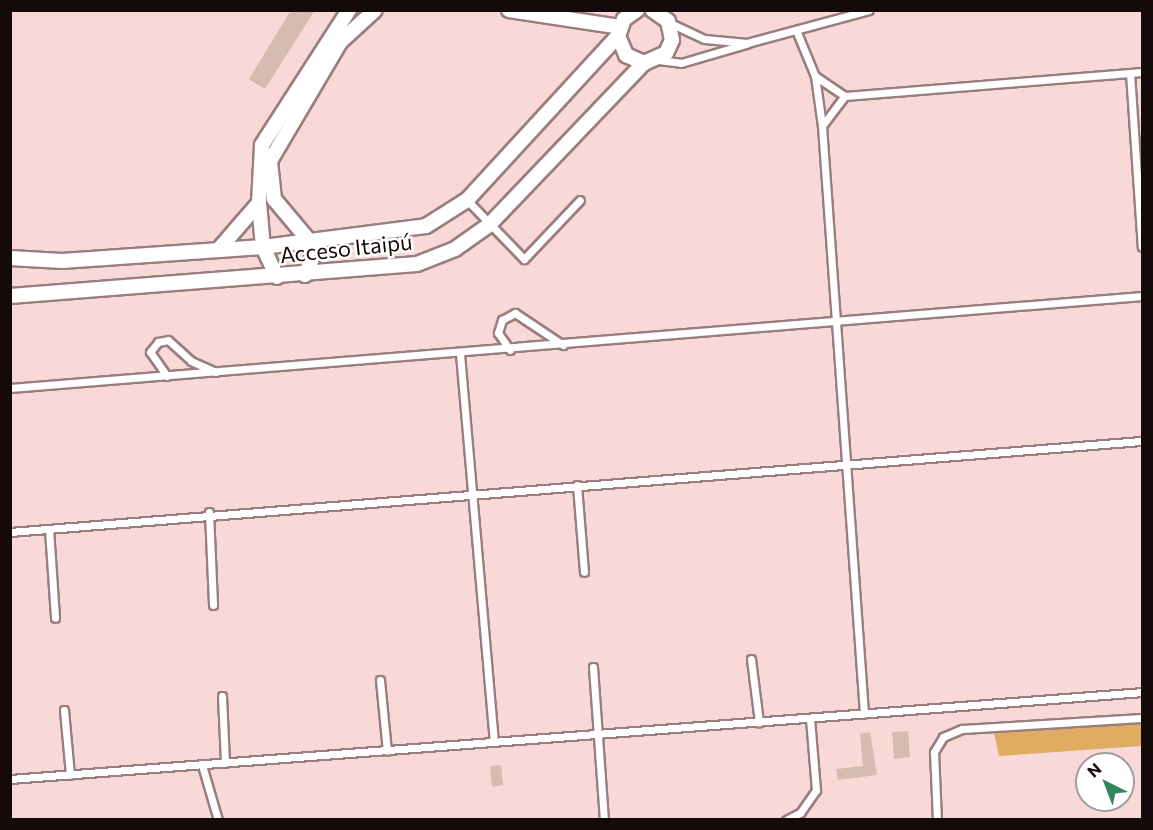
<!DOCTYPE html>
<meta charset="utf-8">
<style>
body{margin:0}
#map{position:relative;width:1153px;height:830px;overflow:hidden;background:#f8d9d8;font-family:Commissioner,sans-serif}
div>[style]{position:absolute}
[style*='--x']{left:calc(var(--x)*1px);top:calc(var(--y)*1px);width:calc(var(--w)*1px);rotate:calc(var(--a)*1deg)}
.green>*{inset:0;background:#dfac62}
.building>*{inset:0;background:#d6bcb0}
.roads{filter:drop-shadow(2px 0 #997e7d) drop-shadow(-2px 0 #997e7d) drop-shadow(0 2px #997e7d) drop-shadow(0 -2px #997e7d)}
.service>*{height:7px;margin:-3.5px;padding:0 3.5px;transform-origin:3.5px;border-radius:3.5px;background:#fff}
.minor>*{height:14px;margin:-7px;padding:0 7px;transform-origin:7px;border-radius:7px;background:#fff}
span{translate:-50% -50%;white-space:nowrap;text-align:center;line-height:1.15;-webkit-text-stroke:5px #fff;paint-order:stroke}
.street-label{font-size:22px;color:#140a0a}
.frame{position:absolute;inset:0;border:12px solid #140a0a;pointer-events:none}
.north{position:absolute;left:1075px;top:752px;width:60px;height:60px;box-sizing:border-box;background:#fff;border:2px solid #a19d9d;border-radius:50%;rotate:318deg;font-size:16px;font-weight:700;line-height:24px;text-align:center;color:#140a0a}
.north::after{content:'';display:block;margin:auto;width:21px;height:27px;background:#2f875b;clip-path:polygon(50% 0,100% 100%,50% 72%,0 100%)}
</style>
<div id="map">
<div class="green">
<i style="clip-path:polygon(1142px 715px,1142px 746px,999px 756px,993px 728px)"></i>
</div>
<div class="building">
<i style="clip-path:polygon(291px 10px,315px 10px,265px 89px,249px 79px)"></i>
<i style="clip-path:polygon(908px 731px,910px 757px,894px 759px,892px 732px)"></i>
<i style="clip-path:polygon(870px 732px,877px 775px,838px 780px,836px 769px,863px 766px,860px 734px)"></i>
<i style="clip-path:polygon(501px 765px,503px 785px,492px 787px,490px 766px)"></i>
</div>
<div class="roads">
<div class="service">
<i style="--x:670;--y:23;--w:38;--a:25"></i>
<i style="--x:705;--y:39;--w:42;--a:5.4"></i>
<i style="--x:747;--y:43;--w:126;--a:-15.1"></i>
<i style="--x:796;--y:30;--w:50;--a:67.6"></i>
<i style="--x:815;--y:76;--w:50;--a:82"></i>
<i style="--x:822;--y:126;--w:589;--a:85.91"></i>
<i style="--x:658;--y:60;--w:23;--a:7"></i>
<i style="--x:681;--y:63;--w:68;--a:-16.3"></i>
<i style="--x:1130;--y:73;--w:174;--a:86.1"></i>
<i style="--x:815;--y:76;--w:36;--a:34"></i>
<i style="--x:845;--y:96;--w:298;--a:-4.6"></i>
<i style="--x:822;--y:126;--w:38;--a:-53"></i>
<i style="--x:467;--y:200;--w:82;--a:46"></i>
<i style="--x:524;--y:259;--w:81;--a:-46.5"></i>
<i style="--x:510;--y:350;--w:21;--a:-125"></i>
<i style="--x:498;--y:333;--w:14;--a:-73"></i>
<i style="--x:502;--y:320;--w:15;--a:-28"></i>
<i style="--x:515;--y:313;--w:58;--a:33.7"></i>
<i style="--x:460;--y:354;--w:389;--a:85"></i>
<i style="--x:167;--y:376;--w:29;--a:-125"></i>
<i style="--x:150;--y:352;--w:13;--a:-51"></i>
<i style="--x:158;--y:342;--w:10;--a:-11"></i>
<i style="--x:168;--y:340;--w:31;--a:42"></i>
<i style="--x:191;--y:361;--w:27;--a:24"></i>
<i style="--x:10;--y:388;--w:1136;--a:-4.65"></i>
<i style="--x:577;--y:485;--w:87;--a:85.4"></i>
<i style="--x:209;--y:512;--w:93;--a:87.5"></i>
<i style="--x:49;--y:529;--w:89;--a:86.1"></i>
<i style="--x:10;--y:532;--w:1136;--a:-4.6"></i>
<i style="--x:751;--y:659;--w:64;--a:82.8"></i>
<i style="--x:593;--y:667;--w:153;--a:85.9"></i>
<i style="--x:380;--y:680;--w:71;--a:84.4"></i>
<i style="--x:222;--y:696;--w:67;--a:87.4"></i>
<i style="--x:64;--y:710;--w:65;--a:84.7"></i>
<i style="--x:202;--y:765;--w:57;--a:73.8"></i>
<i style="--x:10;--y:779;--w:1135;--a:-4.39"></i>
<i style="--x:786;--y:820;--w:16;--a:-27"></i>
<i style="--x:800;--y:813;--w:28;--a:-55"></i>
<i style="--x:816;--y:790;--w:72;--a:-94.8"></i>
<i style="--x:937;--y:820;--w:68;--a:-92.5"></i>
<i style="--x:934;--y:752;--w:17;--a:-59"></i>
<i style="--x:943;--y:737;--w:21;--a:-23"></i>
<i style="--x:962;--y:729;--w:180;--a:-3.5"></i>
</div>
<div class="minor">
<i style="--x:509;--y:10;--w:112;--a:8.7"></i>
<i style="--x:637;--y:10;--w:16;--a:145"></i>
<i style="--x:624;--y:19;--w:18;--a:109"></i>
<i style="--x:618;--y:36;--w:21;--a:67"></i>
<i style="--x:626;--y:55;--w:20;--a:24"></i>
<i style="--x:644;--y:63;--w:24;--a:-24"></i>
<i style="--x:666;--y:53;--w:14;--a:-65"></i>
<i style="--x:672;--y:40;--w:19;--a:-102"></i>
<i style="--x:668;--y:21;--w:19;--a:-145"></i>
<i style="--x:259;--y:203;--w:44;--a:84.8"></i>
<i style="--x:263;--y:247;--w:33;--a:65"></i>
<i style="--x:219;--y:249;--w:61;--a:-49"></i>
<i style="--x:259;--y:203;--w:58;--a:-87"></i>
<i style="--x:262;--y:145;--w:161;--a:-57.2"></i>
<i style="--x:10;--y:258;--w:52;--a:3.3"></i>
<i style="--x:62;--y:261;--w:201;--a:-4"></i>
<i style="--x:263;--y:247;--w:164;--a:-7.3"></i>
<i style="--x:426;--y:226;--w:49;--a:-32.4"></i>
<i style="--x:467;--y:200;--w:223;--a:-47.4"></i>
<i style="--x:305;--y:275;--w:28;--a:-67"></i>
<i style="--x:316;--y:249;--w:65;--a:-130"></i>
<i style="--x:274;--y:199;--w:38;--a:-96"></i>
<i style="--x:270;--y:161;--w:138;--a:-59.5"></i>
<i style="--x:340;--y:42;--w:47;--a:-42.4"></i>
<i style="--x:10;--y:296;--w:408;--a:-4.5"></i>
<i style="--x:417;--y:264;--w:41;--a:-21.5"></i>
<i style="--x:455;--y:249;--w:42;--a:-35.2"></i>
<i style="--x:489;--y:225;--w:224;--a:-46.3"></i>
</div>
</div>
<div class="street-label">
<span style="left:346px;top:248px;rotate:-6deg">Acceso Itaipú</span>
</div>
<div class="frame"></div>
<div class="north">N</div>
</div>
